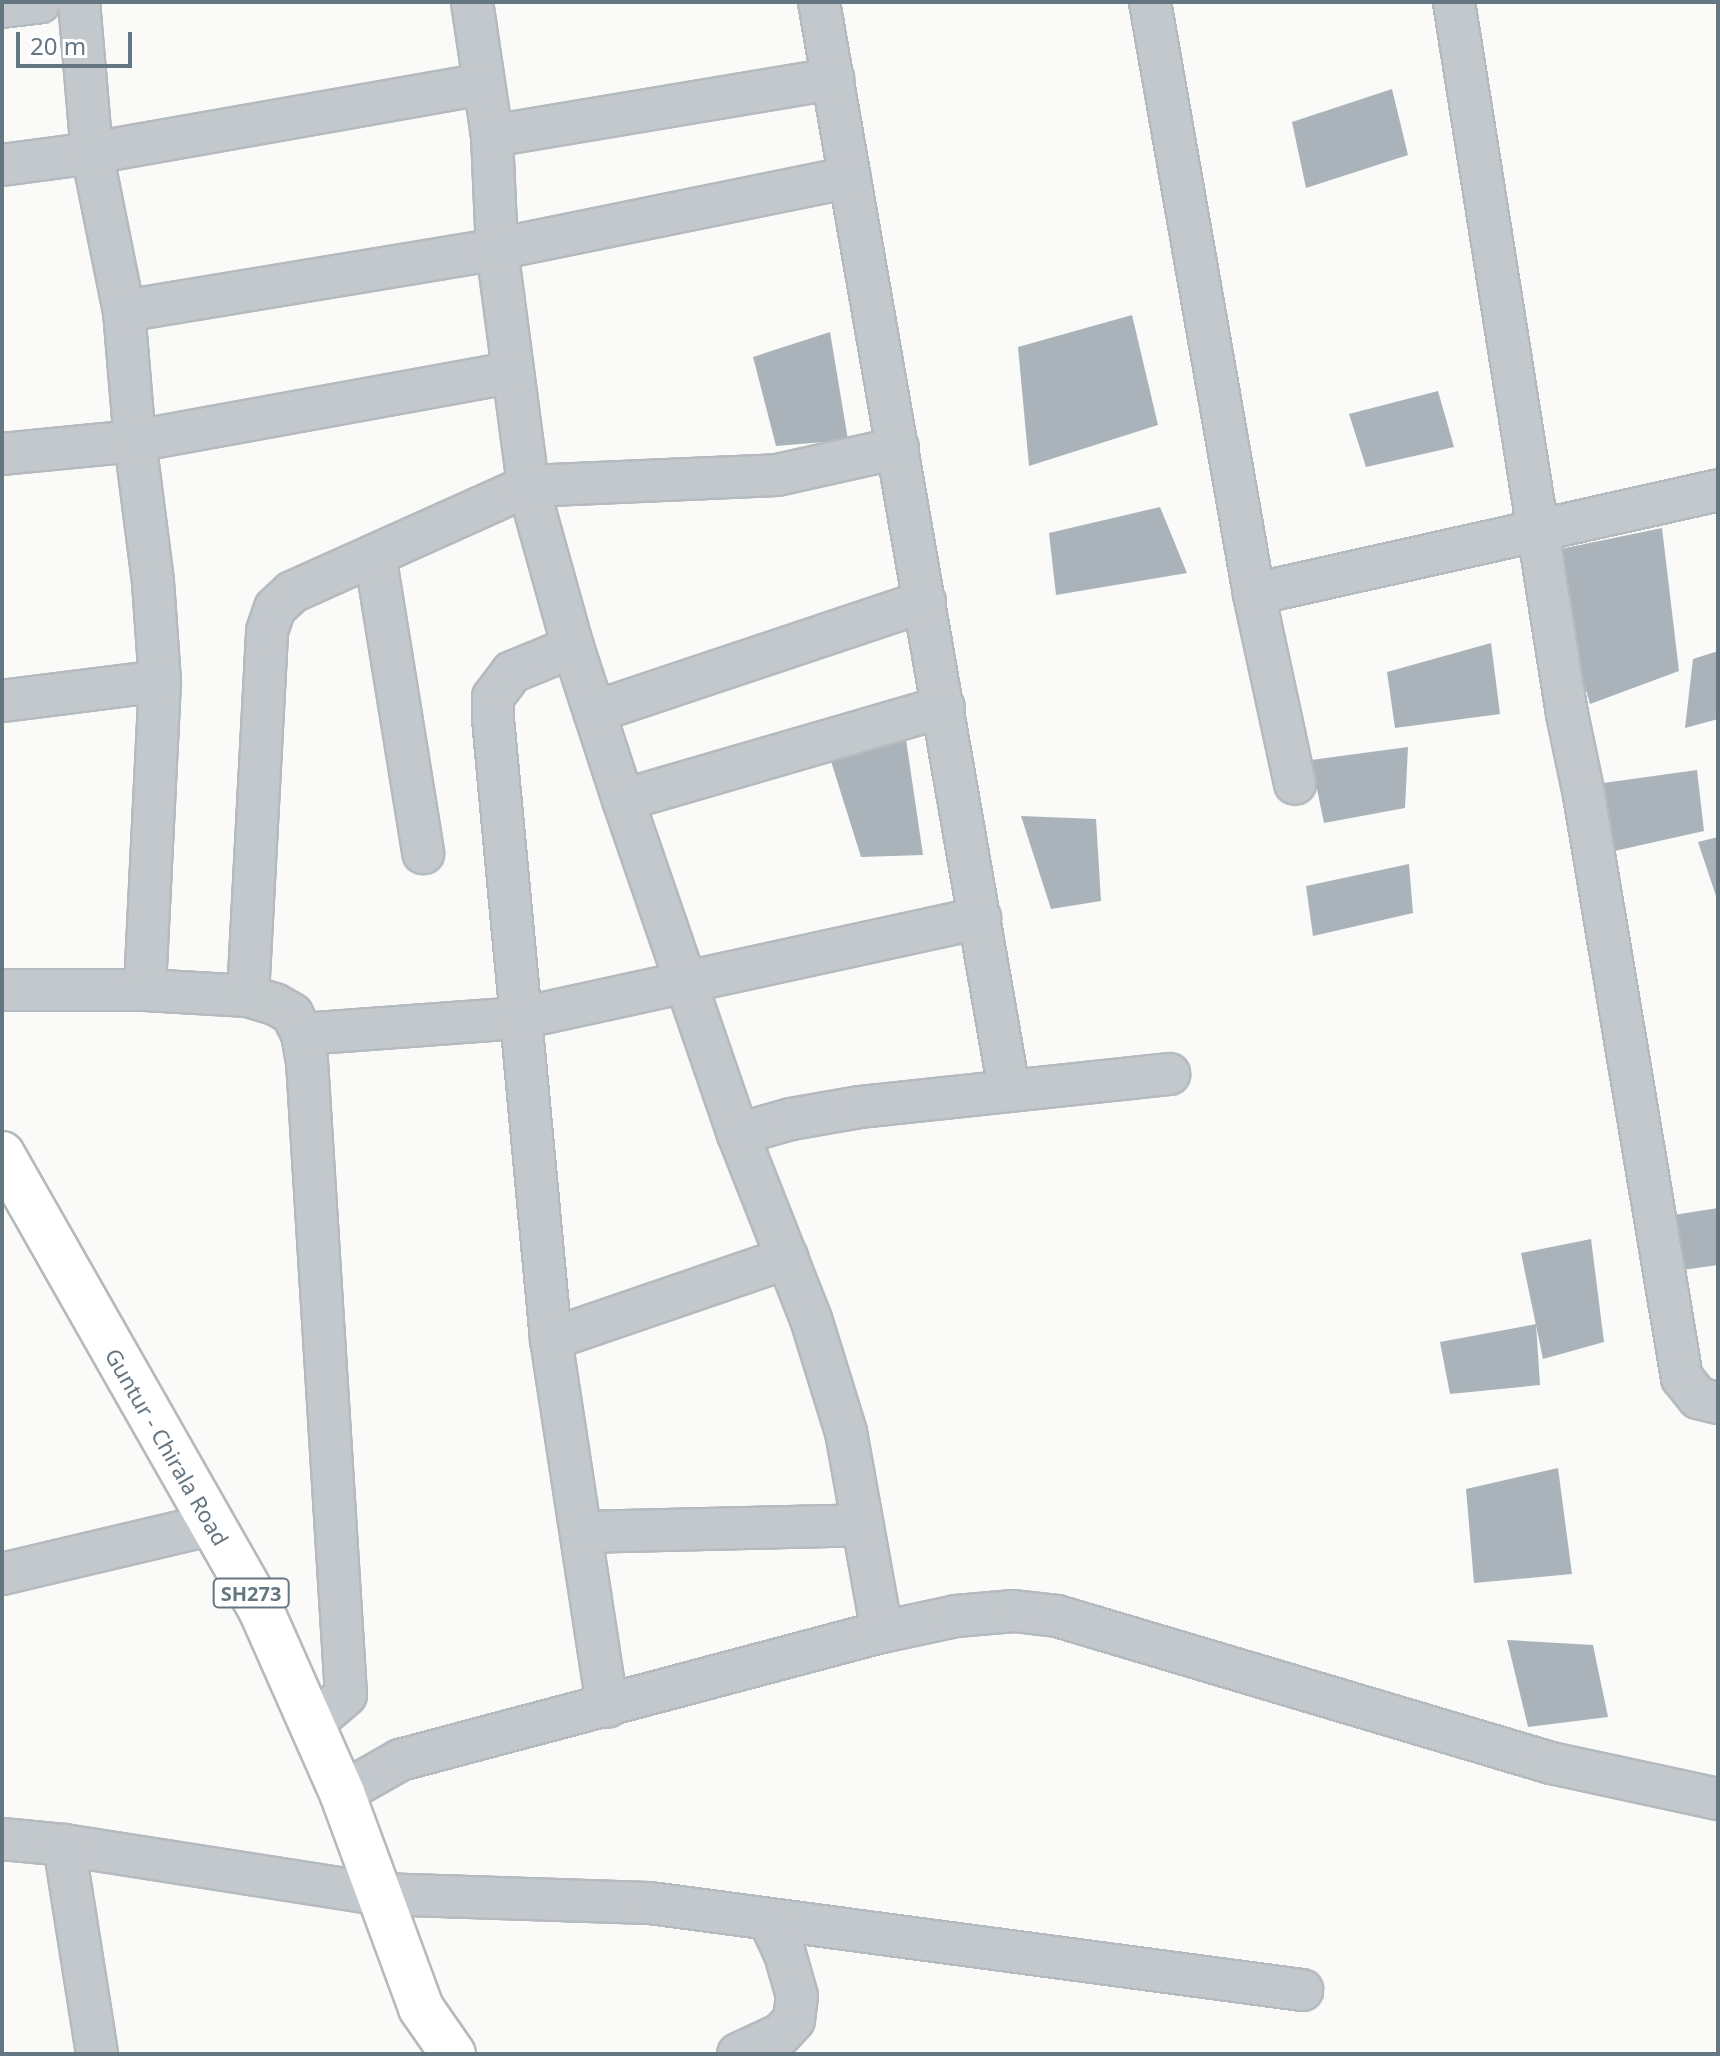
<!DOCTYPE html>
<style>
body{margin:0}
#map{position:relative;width:1720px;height:2056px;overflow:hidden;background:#fafaf8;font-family:"Noto Sans",sans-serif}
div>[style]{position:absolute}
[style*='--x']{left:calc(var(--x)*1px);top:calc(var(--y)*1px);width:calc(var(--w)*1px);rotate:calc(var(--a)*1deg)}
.building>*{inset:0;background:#aab3b9}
.roads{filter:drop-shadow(2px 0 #b5babe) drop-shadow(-2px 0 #b5babe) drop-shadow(0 2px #b5babe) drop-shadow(0 -2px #b5babe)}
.minor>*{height:40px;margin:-20px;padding:0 20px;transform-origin:20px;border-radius:20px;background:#c3c8cc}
.primary>*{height:44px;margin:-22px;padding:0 22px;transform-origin:22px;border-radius:22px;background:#fff}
span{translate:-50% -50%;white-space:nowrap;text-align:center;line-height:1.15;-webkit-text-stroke:8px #fff;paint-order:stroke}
.shield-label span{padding:2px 6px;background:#fff;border:2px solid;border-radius:6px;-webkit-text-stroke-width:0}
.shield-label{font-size:20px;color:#657683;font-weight:700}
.street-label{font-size:22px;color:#657683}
.frame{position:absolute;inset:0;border:4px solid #657683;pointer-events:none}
.scale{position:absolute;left:16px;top:32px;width:116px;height:36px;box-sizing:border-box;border:4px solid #657683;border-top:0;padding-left:10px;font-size:24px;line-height:28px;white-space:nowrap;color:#657683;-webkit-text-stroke:6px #fff;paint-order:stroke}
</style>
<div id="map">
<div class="building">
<i style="clip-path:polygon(1392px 89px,1408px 155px,1306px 188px,1292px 122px)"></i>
<i style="clip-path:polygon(1132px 315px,1158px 425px,1029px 466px,1018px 347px)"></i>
<i style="clip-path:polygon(830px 332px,848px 440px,776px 446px,753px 357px)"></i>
<i style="clip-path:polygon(1438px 391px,1454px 447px,1366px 467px,1349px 414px)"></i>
<i style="clip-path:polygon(1160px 507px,1187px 573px,1056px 595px,1049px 533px)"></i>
<i style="clip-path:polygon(1662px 528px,1679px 671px,1590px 704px,1546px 552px)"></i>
<i style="clip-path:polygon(1491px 643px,1500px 714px,1395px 728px,1387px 672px)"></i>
<i style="clip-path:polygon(1718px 651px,1718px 719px,1685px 728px,1693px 659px)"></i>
<i style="clip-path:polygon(903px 719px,923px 855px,861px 857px,825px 742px)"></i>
<i style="clip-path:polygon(1408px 747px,1405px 808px,1324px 823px,1311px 760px)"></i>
<i style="clip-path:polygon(1697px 770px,1704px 831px,1601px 854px,1589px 785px)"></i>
<i style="clip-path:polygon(1021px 816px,1096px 819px,1101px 901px,1051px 909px)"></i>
<i style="clip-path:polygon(1718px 837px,1718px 899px,1717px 899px,1698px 842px)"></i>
<i style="clip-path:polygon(1409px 864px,1413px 913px,1313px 936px,1306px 886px)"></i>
<i style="clip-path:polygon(1718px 1208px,1718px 1265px,1675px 1271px,1667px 1216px)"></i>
<i style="clip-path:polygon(1591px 1239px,1604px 1342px,1543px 1359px,1521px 1253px)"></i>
<i style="clip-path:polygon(1536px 1324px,1540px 1385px,1450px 1394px,1440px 1342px)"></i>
<i style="clip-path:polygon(1558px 1468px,1572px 1574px,1474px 1583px,1466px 1489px)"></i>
<i style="clip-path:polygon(1507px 1640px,1593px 1645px,1608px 1717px,1528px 1727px)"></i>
</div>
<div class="roads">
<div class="minor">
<i style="--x:79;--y:2;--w:152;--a:85.1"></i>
<i style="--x:92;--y:153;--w:161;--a:78.6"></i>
<i style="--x:124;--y:311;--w:130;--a:85.2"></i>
<i style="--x:135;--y:441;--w:142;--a:82.7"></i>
<i style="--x:153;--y:582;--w:99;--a:86"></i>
<i style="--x:160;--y:681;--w:309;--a:92.8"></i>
<i style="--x:472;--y:2;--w:135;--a:81.5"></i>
<i style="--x:492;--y:136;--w:113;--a:87.5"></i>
<i style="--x:497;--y:249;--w:239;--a:82.5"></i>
<i style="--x:528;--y:486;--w:167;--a:74.4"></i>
<i style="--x:573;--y:647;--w:161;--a:71.9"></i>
<i style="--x:623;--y:800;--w:353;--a:71"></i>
<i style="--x:738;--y:1134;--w:199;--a:68.5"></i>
<i style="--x:811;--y:1319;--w:118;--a:72.8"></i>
<i style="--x:846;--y:1432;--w:203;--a:79.8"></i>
<i style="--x:819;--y:2;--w:1104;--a:80.09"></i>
<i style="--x:1150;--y:2;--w:601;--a:80.04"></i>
<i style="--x:1254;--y:594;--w:194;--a:77.8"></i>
<i style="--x:1454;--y:2;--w:721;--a:80.98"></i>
<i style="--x:1567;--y:714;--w:83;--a:78.1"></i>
<i style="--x:1584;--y:795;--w:591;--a:80.46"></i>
<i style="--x:1682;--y:1378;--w:26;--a:51"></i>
<i style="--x:1698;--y:1398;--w:21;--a:14"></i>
<i style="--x:2;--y:7;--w:38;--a:-7"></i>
<i style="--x:492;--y:136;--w:346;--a:-9.5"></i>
<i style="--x:2;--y:165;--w:91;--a:-7.6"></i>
<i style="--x:92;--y:153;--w:398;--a:-10"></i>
<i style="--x:124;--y:311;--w:378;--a:-9.4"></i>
<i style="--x:497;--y:249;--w:360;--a:-11.5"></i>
<i style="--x:2;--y:454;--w:134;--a:-5.6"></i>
<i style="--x:135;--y:441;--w:382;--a:-10.3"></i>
<i style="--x:375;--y:555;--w:302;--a:80.8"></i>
<i style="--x:1254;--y:594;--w:476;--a:-12.6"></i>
<i style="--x:573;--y:647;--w:66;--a:157.7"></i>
<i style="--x:512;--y:672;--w:31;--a:127"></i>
<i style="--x:493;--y:697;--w:22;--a:90"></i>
<i style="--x:493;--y:719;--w:623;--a:84.66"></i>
<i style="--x:551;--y:1339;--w:372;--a:81.3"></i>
<i style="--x:2;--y:701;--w:159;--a:-7.2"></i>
<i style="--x:594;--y:712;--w:349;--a:-18.5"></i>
<i style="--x:623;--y:800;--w:334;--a:-16.2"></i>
<i style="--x:2;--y:990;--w:143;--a:0"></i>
<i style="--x:145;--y:990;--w:103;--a:3.3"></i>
<i style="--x:248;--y:996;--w:28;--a:17"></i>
<i style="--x:275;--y:1004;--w:20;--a:30"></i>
<i style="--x:292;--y:1014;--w:22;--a:63"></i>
<i style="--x:302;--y:1034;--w:27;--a:80"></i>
<i style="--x:307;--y:1061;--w:635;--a:86.48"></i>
<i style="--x:346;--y:1695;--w:46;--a:139.4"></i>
<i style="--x:248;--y:996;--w:365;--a:-87"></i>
<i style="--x:267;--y:631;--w:24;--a:-71"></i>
<i style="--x:275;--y:608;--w:23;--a:-43"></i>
<i style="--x:292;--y:592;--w:259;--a:-24.2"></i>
<i style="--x:528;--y:486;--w:249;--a:-2.5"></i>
<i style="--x:777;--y:475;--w:124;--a:-12.6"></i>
<i style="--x:302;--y:1034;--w:220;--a:-4.2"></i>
<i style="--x:521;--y:1018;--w:470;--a:-12.3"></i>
<i style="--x:738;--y:1134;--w:55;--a:-15.8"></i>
<i style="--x:791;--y:1119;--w:70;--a:-9.9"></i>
<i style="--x:860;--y:1107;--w:311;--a:-6.1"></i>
<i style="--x:551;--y:1339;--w:250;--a:-18.9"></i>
<i style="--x:581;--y:1532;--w:281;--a:-1.4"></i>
<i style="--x:2;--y:1574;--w:214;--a:-13.3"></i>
<i style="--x:342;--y:1793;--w:67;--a:-29.6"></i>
<i style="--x:400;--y:1760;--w:499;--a:-14.9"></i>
<i style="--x:882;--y:1632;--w:76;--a:-12.2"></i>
<i style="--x:956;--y:1616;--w:58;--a:-4.9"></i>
<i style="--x:1014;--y:1611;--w:43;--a:6.6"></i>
<i style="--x:1057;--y:1616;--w:515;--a:16.57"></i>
<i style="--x:1551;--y:1763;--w:171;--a:12.2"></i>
<i style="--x:2;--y:1839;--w:62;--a:5.5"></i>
<i style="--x:64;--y:1845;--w:317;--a:8.9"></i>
<i style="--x:377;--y:1894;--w:273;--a:1.9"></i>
<i style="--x:650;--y:1903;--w:658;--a:7.6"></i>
<i style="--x:64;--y:1845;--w:212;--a:81"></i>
<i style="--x:738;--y:2054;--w:47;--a:-24.9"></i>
<i style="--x:781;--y:2034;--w:19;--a:-47"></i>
<i style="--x:794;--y:2020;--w:24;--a:-83"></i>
<i style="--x:797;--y:1996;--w:44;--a:-105.9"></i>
<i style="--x:785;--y:1954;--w:38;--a:-115"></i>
</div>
<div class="primary">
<i style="--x:2;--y:1154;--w:524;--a:60.4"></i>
<i style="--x:261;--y:1610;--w:200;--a:66.1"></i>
<i style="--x:342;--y:1793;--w:229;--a:69.8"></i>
<i style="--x:421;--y:2008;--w:56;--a:55.2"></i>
</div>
</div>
<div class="shield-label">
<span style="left:251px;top:1593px">SH273</span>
</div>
<div class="street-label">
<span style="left:167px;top:1447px;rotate:60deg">Guntur - Chirala Road</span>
</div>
<div class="frame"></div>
<div class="scale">20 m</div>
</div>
